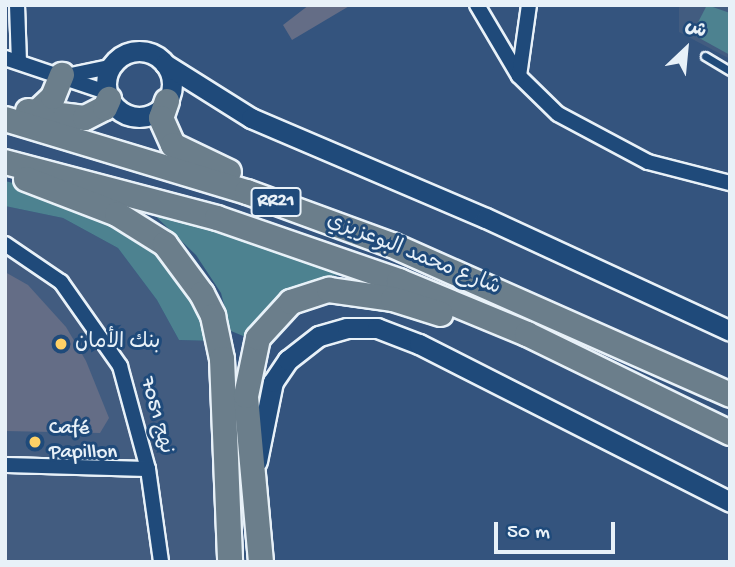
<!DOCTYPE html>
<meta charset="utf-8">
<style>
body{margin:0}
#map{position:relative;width:735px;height:567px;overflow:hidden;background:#34547e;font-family:"Gochi Hand","Playpen Sans Arabic",sans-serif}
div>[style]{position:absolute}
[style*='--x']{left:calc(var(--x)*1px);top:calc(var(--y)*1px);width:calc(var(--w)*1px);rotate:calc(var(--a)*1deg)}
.built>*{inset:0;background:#425c80}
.green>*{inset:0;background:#4d8290}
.building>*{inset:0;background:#646d86}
.roads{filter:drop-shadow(2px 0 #e8f1f8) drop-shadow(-2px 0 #e8f1f8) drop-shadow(0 2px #e8f1f8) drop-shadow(0 -2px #e8f1f8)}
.lane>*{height:7px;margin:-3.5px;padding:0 3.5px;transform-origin:3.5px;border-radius:3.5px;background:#1f4a7a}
.street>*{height:14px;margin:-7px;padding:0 7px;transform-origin:7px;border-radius:7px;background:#1f4a7a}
.secondary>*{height:19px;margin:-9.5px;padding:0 9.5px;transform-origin:9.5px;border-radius:9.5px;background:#1f4a7a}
.secondary>.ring{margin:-9.5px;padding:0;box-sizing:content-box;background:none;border:19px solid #1f4a7a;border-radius:50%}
.highway>*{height:24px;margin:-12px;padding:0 12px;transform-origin:12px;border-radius:12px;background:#6b7e8b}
.dots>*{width:19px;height:19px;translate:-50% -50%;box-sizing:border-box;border:4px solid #1f4a7a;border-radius:50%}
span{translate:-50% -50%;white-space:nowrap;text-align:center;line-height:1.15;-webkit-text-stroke:6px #1f4a7a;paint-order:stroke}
.shield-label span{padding:2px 5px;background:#1f4a7a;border:2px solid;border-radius:5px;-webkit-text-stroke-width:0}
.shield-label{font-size:19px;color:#e8f1f8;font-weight:700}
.street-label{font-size:21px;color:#e8f1f8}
.poi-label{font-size:21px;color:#e8f1f8}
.left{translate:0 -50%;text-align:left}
.frame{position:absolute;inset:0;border:7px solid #e8f1f8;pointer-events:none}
.north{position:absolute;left:651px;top:14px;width:70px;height:70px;-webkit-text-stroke:5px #1f4a7a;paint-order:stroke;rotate:26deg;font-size:19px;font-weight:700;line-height:28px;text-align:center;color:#e8f1f8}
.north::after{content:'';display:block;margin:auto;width:24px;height:32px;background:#e8f1f8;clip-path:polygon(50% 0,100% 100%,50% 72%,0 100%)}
.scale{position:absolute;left:494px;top:522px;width:121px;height:32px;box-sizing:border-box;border:4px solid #e8f1f8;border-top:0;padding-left:9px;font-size:21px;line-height:24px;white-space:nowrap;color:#e8f1f8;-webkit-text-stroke:5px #1f4a7a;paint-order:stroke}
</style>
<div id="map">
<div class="built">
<i style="clip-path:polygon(679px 5px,730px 5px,730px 59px,679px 32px)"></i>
<i style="clip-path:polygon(5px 206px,63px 218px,118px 248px,157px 300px,179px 340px,215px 341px,222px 562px,5px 562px)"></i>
</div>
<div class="green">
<i style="clip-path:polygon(707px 5px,730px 13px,730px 55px,692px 34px)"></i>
<i style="clip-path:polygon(5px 181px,61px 195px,113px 216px,176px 265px,215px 341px,179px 340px,157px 300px,118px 248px,63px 218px,5px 206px)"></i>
<i style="clip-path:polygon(146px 207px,349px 275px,326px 276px,294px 288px,270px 308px,253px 340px,231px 331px,221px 293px,196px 255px)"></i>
</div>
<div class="building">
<i style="clip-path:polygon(309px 5px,351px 5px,292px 40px,283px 25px)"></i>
<i style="clip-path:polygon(5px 272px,28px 285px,66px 327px,86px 361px,109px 418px,100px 433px,5px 431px)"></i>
</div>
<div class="roads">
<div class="lane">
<i style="--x:705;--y:56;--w:29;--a:31"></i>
</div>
<div class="street">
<i style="--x:17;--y:5;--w:56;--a:88"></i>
<i style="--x:477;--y:5;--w:82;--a:59.4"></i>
<i style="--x:519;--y:76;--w:54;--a:44.3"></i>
<i style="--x:558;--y:114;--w:102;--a:28.1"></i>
<i style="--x:648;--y:162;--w:85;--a:14.4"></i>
<i style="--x:5;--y:58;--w:107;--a:18.6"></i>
<i style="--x:66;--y:76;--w:45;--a:-11.6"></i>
<i style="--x:519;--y:76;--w:72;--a:-82"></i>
<i style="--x:5;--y:244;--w:68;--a:34.2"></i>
<i style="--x:61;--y:282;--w:103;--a:54.9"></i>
<i style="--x:120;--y:366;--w:107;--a:74.8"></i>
<i style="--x:148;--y:469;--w:94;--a:82"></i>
<i style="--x:5;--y:465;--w:143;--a:1.6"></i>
</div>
<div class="secondary">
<i class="ring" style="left:106px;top:51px;width:47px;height:47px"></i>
<i style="--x:165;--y:64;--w:102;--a:32.1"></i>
<i style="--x:251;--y:118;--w:255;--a:23.1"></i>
<i style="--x:486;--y:218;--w:269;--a:24.8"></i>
<i style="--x:257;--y:461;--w:81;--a:-78.6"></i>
<i style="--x:273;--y:382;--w:27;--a:-56"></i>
<i style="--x:288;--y:360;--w:39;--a:-38"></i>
<i style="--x:319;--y:336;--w:29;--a:-16"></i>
<i style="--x:347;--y:328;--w:30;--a:0"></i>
<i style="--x:377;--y:328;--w:45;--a:20.9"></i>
<i style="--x:419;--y:344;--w:349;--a:26.9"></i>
</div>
<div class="highway">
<i style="--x:167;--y:101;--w:18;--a:109"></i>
<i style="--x:161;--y:118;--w:30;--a:66"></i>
<i style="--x:173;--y:145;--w:62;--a:25.7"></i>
<i style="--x:28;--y:111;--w:57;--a:7"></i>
<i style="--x:85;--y:118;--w:22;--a:-27"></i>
<i style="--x:105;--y:108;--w:10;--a:-66"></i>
<i style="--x:36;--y:113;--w:23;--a:-43"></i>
<i style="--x:53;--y:97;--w:24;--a:-68"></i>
<i style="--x:5;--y:119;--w:253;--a:16.8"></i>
<i style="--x:247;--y:192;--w:154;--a:20.1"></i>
<i style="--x:392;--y:245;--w:370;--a:23.9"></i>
<i style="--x:5;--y:162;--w:219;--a:14.8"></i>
<i style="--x:217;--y:218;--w:193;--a:19.1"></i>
<i style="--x:399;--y:281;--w:139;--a:22.5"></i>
<i style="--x:527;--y:334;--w:226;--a:26"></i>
<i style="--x:26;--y:179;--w:97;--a:21"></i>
<i style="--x:117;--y:214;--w:57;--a:32"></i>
<i style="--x:165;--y:244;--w:62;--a:53.5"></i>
<i style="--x:202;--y:294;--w:25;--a:63"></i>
<i style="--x:213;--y:316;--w:44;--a:78.2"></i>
<i style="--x:222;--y:359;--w:203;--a:87.7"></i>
<i style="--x:261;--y:562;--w:167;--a:-95.2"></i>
<i style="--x:246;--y:396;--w:59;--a:-78.3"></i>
<i style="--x:258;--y:338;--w:49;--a:-47.5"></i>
<i style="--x:291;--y:302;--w:40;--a:-18"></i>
<i style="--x:329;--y:290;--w:65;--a:8"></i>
<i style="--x:393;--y:299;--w:50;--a:17.4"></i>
</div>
</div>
<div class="dots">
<i style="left:61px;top:344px;background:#ffd166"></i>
<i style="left:35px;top:442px;background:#ffd166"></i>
</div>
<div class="shield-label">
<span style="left:276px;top:202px">RR21</span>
</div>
<div class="street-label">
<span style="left:413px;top:256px;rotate:22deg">شارع محمد البوعزيزي</span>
<span style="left:155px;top:416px;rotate:75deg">نهج 7051</span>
</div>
<div class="poi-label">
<span class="left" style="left:75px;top:344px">بنك الأمان</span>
<span class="left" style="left:49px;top:442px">Café<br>Papillon</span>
</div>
<div class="frame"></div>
<div class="north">ش</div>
<div class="scale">50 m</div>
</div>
